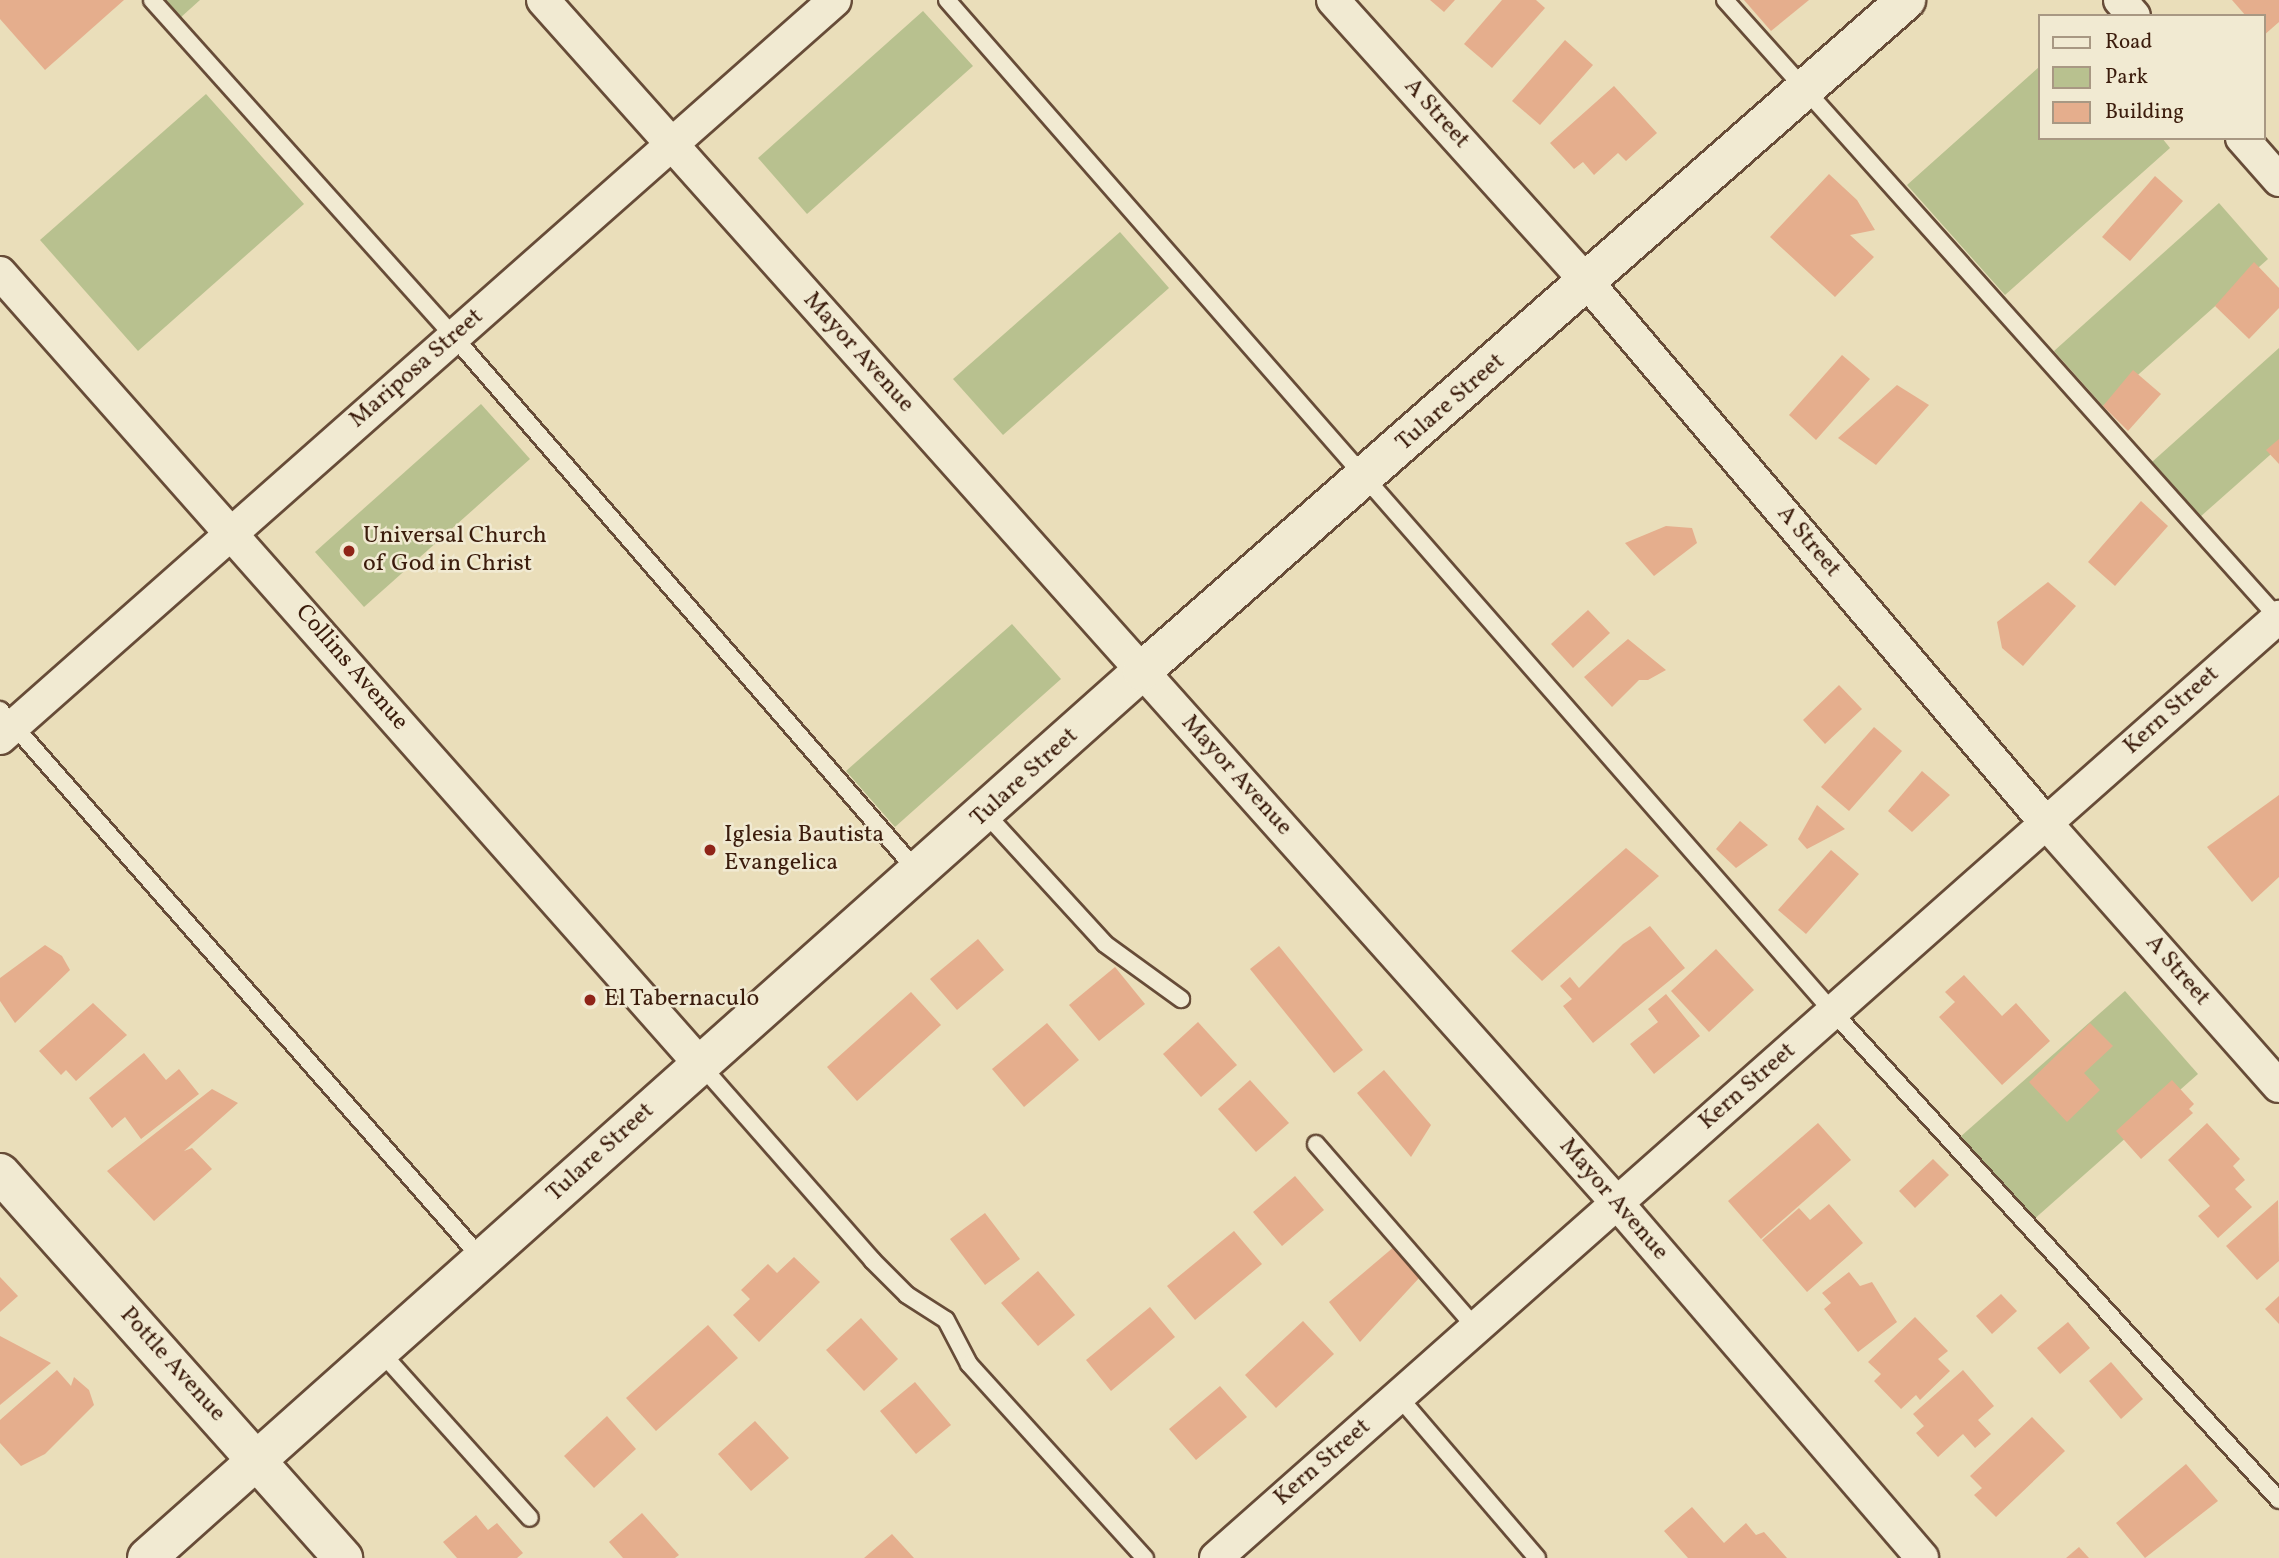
<!DOCTYPE html>
<style>
body{margin:0}
#map{position:relative;width:2279px;height:1558px;overflow:hidden;background:#eadeba;font-family:Vollkorn,serif}
div>[style]{position:absolute}
[style*='--x']{left:calc(var(--x)*1px);top:calc(var(--y)*1px);width:calc(var(--w)*1px);rotate:calc(var(--a)*1deg)}
.green>*{inset:0;background:#b8c18f}
.building>*{inset:0;background:#e5ae8d}
.roads{filter:drop-shadow(2px 0 #674c38) drop-shadow(-2px 0 #674c38) drop-shadow(0 2px #674c38) drop-shadow(0 -2px #674c38)}
.service>*{height:16px;margin:-8px;padding:0 8px;transform-origin:8px;border-radius:8px;background:#f1ead2}
.minor>*{height:32px;margin:-16px;padding:0 16px;transform-origin:16px;border-radius:16px;background:#f1ead2}
.tertiary>*{height:38px;margin:-19px;padding:0 19px;transform-origin:19px;border-radius:19px;background:#f1ead2}
.secondary>*{height:38px;margin:-19px;padding:0 19px;transform-origin:19px;border-radius:19px;background:#f1ead2}
.dots>*{width:19px;height:19px;translate:-50% -50%;box-sizing:border-box;border:4px solid #f1ead2;border-radius:50%}
span{translate:-50% -50%;white-space:nowrap;text-align:center;line-height:1.15;-webkit-text-stroke:5px #f1ead2;paint-order:stroke}
.street-label{font-size:24px;color:#3b1c0c}
.poi-label{font-size:24px;color:#3b1c0c}
.left{translate:0 -50%;text-align:left}
.legend{position:absolute;left:2038px;top:14px;width:228px;height:126px;box-sizing:border-box;background:#f1ead2;border:2px solid #a89883;margin:0;padding:9px 12px;list-style:none;font-size:21px;color:#3b1c0c}
.legend li{display:flex;align-items:center;gap:14px;height:35px}
.legend b{width:35px;border:2px solid #a89883}
</style>
<div id="map">
<div class="green">
<i style="clip-path:polygon(163px 0,200px 0,180px 18px)"></i>
<i style="clip-path:polygon(923px 11px,973px 66px,807px 214px,758px 158px)"></i>
<i style="clip-path:polygon(2039px 67px,2039px 138px,2162px 138px,2170px 148px,2005px 295px,1907px 185px)"></i>
<i style="clip-path:polygon(206px 94px,304px 204px,138px 351px,40px 240px)"></i>
<i style="clip-path:polygon(2219px 203px,2268px 259px,2103px 406px,2054px 351px)"></i>
<i style="clip-path:polygon(1120px 232px,1169px 288px,1003px 435px,953px 379px)"></i>
<i style="clip-path:polygon(2279px 348px,2279px 447px,2200px 517px,2152px 462px)"></i>
<i style="clip-path:polygon(481px 404px,530px 459px,364px 607px,315px 552px)"></i>
<i style="clip-path:polygon(1012px 624px,1061px 679px,895px 827px,846px 771px)"></i>
<i style="clip-path:polygon(2125px 991px,2198px 1074px,2032px 1221px,1959px 1138px)"></i>
</div>
<div class="building">
<i style="clip-path:polygon(0 0,124px 0,45px 70px,0 19px)"></i>
<i style="clip-path:polygon(1430px 0,1455px 0,1444px 12px)"></i>
<i style="clip-path:polygon(1502px 0,1536px 0,1545px 8px,1492px 68px,1464px 44px)"></i>
<i style="clip-path:polygon(1744px 0,1809px 0,1771px 31px)"></i>
<i style="clip-path:polygon(2232px 0,2279px 0,2279px 22px,2263px 36px,2263px 16px,2246px 16px)"></i>
<i style="clip-path:polygon(1565px 40px,1593px 65px,1540px 125px,1512px 101px)"></i>
<i style="clip-path:polygon(1614px 86px,1657px 133px,1626px 161px,1618px 153px,1594px 175px,1583px 162px,1574px 169px,1550px 143px)"></i>
<i style="clip-path:polygon(1829px 174px,1857px 200px,1875px 230px,1850px 235px,1874px 257px,1835px 297px,1770px 237px)"></i>
<i style="clip-path:polygon(2155px 176px,2183px 201px,2130px 261px,2102px 237px)"></i>
<i style="clip-path:polygon(2254px 262px,2279px 288px,2279px 308px,2249px 339px,2215px 306px)"></i>
<i style="clip-path:polygon(1842px 355px,1870px 379px,1816px 440px,1789px 415px)"></i>
<i style="clip-path:polygon(2133px 370px,2161px 394px,2128px 431px,2103px 406px)"></i>
<i style="clip-path:polygon(1897px 385px,1929px 405px,1876px 465px,1838px 438px)"></i>
<i style="clip-path:polygon(2279px 439px,2279px 464px,2266px 450px)"></i>
<i style="clip-path:polygon(2141px 501px,2168px 526px,2115px 586px,2088px 562px)"></i>
<i style="clip-path:polygon(1666px 526px,1692px 528px,1697px 543px,1654px 576px,1625px 543px)"></i>
<i style="clip-path:polygon(2048px 582px,2076px 606px,2023px 666px,2002px 648px,1997px 622px)"></i>
<i style="clip-path:polygon(1588px 610px,1610px 633px,1573px 668px,1551px 644px)"></i>
<i style="clip-path:polygon(1628px 639px,1666px 670px,1648px 680px,1639px 680px,1612px 707px,1584px 677px)"></i>
<i style="clip-path:polygon(1839px 685px,1862px 709px,1825px 744px,1803px 720px)"></i>
<i style="clip-path:polygon(1874px 727px,1902px 751px,1849px 811px,1821px 787px)"></i>
<i style="clip-path:polygon(1922px 771px,1950px 795px,1912px 832px,1888px 811px)"></i>
<i style="clip-path:polygon(2279px 795px,2279px 877px,2252px 902px,2207px 847px)"></i>
<i style="clip-path:polygon(1817px 805px,1845px 829px,1807px 849px,1798px 839px)"></i>
<i style="clip-path:polygon(1740px 821px,1768px 845px,1736px 868px,1716px 849px)"></i>
<i style="clip-path:polygon(1626px 848px,1659px 876px,1542px 981px,1511px 951px)"></i>
<i style="clip-path:polygon(1831px 850px,1859px 874px,1806px 934px,1778px 910px)"></i>
<i style="clip-path:polygon(1650px 926px,1685px 968px,1593px 1043px,1563px 1006px,1572px 999px,1560px 986px,1570px 977px,1579px 988px,1623px 944px)"></i>
<i style="clip-path:polygon(978px 939px,1004px 970px,957px 1010px,930px 979px)"></i>
<i style="clip-path:polygon(45px 945px,62px 956px,70px 970px,15px 1023px,0 1001px,0 978px)"></i>
<i style="clip-path:polygon(1279px 946px,1363px 1050px,1334px 1073px,1250px 969px)"></i>
<i style="clip-path:polygon(1716px 949px,1754px 990px,1709px 1032px,1671px 991px)"></i>
<i style="clip-path:polygon(1115px 967px,1145px 1004px,1099px 1041px,1069px 1005px)"></i>
<i style="clip-path:polygon(1964px 975px,2002px 1016px,2016px 1003px,2050px 1041px,2002px 1085px,1939px 1017px,1955px 1002px,1945px 992px)"></i>
<i style="clip-path:polygon(911px 992px,941px 1025px,857px 1101px,827px 1067px)"></i>
<i style="clip-path:polygon(1666px 994px,1700px 1036px,1654px 1074px,1630px 1044px,1658px 1022px,1648px 1009px)"></i>
<i style="clip-path:polygon(93px 1003px,127px 1035px,76px 1081px,66px 1070px,61px 1075px,39px 1051px)"></i>
<i style="clip-path:polygon(1198px 1022px,1237px 1065px,1201px 1097px,1163px 1054px)"></i>
<i style="clip-path:polygon(1047px 1023px,1079px 1060px,1024px 1107px,992px 1069px)"></i>
<i style="clip-path:polygon(2090px 1023px,2113px 1046px,2084px 1073px,2100px 1090px,2067px 1122px,2029px 1082px)"></i>
<i style="clip-path:polygon(144px 1053px,166px 1080px,179px 1069px,199px 1094px,141px 1139px,125px 1117px,112px 1128px,89px 1098px)"></i>
<i style="clip-path:polygon(1384px 1070px,1431px 1125px,1411px 1157px,1357px 1093px)"></i>
<i style="clip-path:polygon(1250px 1080px,1289px 1123px,1256px 1152px,1218px 1109px)"></i>
<i style="clip-path:polygon(2172px 1080px,2194px 1104px,2189px 1109px,2193px 1113px,2141px 1159px,2116px 1131px)"></i>
<i style="clip-path:polygon(212px 1089px,238px 1103px,184px 1151px,192px 1148px,212px 1169px,154px 1221px,107px 1171px)"></i>
<i style="clip-path:polygon(1818px 1123px,1851px 1160px,1761px 1239px,1728px 1201px)"></i>
<i style="clip-path:polygon(2207px 1123px,2240px 1159px,2233px 1166px,2245px 1180px,2235px 1189px,2252px 1207px,2218px 1238px,2198px 1216px,2210px 1206px,2168px 1160px)"></i>
<i style="clip-path:polygon(1933px 1159px,1949px 1175px,1915px 1208px,1899px 1191px)"></i>
<i style="clip-path:polygon(1295px 1176px,1324px 1210px,1282px 1246px,1253px 1212px)"></i>
<i style="clip-path:polygon(2278px 1200px,2279px 1261px,2257px 1280px,2226px 1246px)"></i>
<i style="clip-path:polygon(1829px 1204px,1863px 1243px,1807px 1292px,1762px 1240px,1799px 1208px,1810px 1220px)"></i>
<i style="clip-path:polygon(985px 1213px,1020px 1259px,985px 1285px,950px 1239px)"></i>
<i style="clip-path:polygon(1234px 1231px,1262px 1264px,1195px 1320px,1167px 1286px)"></i>
<i style="clip-path:polygon(1395px 1246px,1420px 1277px,1360px 1342px,1329px 1302px)"></i>
<i style="clip-path:polygon(794px 1257px,820px 1282px,759px 1342px,733px 1315px,750px 1299px,741px 1290px,768px 1264px,777px 1273px)"></i>
<i style="clip-path:polygon(1038px 1271px,1075px 1315px,1038px 1346px,1001px 1303px)"></i>
<i style="clip-path:polygon(1849px 1272px,1860px 1286px,1872px 1282px,1897px 1322px,1858px 1352px,1824px 1309px,1831px 1303px,1822px 1293px)"></i>
<i style="clip-path:polygon(0 1277px,18px 1296px,0 1312px)"></i>
<i style="clip-path:polygon(2001px 1294px,2017px 1311px,1992px 1334px,1976px 1316px)"></i>
<i style="clip-path:polygon(2279px 1296px,2279px 1324px,2265px 1309px)"></i>
<i style="clip-path:polygon(1150px 1307px,1175px 1337px,1111px 1391px,1086px 1360px)"></i>
<i style="clip-path:polygon(1915px 1317px,1948px 1351px,1938px 1359px,1950px 1371px,1920px 1400px,1916px 1395px,1901px 1409px,1874px 1381px,1881px 1374px,1868px 1362px)"></i>
<i style="clip-path:polygon(861px 1318px,898px 1359px,864px 1391px,826px 1350px)"></i>
<i style="clip-path:polygon(1303px 1321px,1334px 1354px,1276px 1408px,1245px 1375px)"></i>
<i style="clip-path:polygon(2068px 1322px,2090px 1348px,2060px 1374px,2037px 1348px)"></i>
<i style="clip-path:polygon(708px 1325px,738px 1358px,656px 1431px,626px 1398px)"></i>
<i style="clip-path:polygon(0 1336px,51px 1363px,0 1405px)"></i>
<i style="clip-path:polygon(2111px 1362px,2143px 1399px,2121px 1419px,2089px 1381px)"></i>
<i style="clip-path:polygon(57px 1370px,71px 1386px,74px 1377px,89px 1390px,94px 1405px,45px 1454px,21px 1466px,0 1443px,0 1420px)"></i>
<i style="clip-path:polygon(1963px 1370px,1994px 1406px,1978px 1420px,1991px 1434px,1975px 1448px,1963px 1434px,1938px 1457px,1916px 1433px,1924px 1426px,1913px 1414px)"></i>
<i style="clip-path:polygon(915px 1382px,951px 1425px,916px 1454px,880px 1411px)"></i>
<i style="clip-path:polygon(1220px 1386px,1247px 1417px,1196px 1460px,1169px 1429px)"></i>
<i style="clip-path:polygon(607px 1416px,636px 1449px,594px 1488px,564px 1456px)"></i>
<i style="clip-path:polygon(2032px 1417px,2065px 1451px,1996px 1517px,1974px 1495px,1982px 1488px,1970px 1476px)"></i>
<i style="clip-path:polygon(755px 1421px,789px 1458px,751px 1491px,718px 1454px)"></i>
<i style="clip-path:polygon(2186px 1464px,2218px 1501px,2145px 1558px,2116px 1523px)"></i>
<i style="clip-path:polygon(1692px 1507px,1724px 1543px,1746px 1523px,1756px 1535px,1764px 1532px,1787px 1558px,1688px 1558px,1664px 1531px)"></i>
<i style="clip-path:polygon(642px 1513px,679px 1555px,675px 1558px,623px 1558px,609px 1542px)"></i>
<i style="clip-path:polygon(476px 1515px,488px 1530px,497px 1523px,523px 1553px,517px 1558px,457px 1558px,443px 1542px)"></i>
<i style="clip-path:polygon(892px 1534px,914px 1558px,864px 1558px)"></i>
<i style="clip-path:polygon(2079px 1547px,2089px 1558px,2066px 1558px)"></i>
</div>
<div class="roads">
<div class="service">
<i style="--x:152;--y:0;--w:453;--a:48.1"></i>
<i style="--x:454;--y:337;--w:708;--a:49.07"></i>
<i style="--x:947;--y:0;--w:1345;--a:48.8"></i>
<i style="--x:1833;--y:1012;--w:661;--a:47.57"></i>
<i style="--x:1725;--y:0;--w:831;--a:48.17"></i>
<i style="--x:0;--y:710;--w:731;--a:48.72"></i>
<i style="--x:986;--y:814;--w:176;--a:47.5"></i>
<i style="--x:1105;--y:944;--w:94;--a:35.9"></i>
<i style="--x:700;--y:1064;--w:261;--a:48.7"></i>
<i style="--x:872;--y:1260;--w:49;--a:45"></i>
<i style="--x:907;--y:1295;--w:46;--a:32.7"></i>
<i style="--x:946;--y:1320;--w:50;--a:62.4"></i>
<i style="--x:969;--y:1364;--w:262;--a:47.8"></i>
<i style="--x:1316;--y:1144;--w:244;--a:49"></i>
<i style="--x:380;--y:1351;--w:224;--a:48.1"></i>
<i style="--x:1399;--y:1397;--w:212;--a:49.4"></i>
</div>
<div class="minor">
<i style="--x:543;--y:0;--w:1613;--a:48.24"></i>
<i style="--x:1617;--y:1203;--w:468;--a:49.3"></i>
<i style="--x:1333;--y:0;--w:380;--a:48"></i>
<i style="--x:1587;--y:282;--w:709;--a:49.69"></i>
<i style="--x:2046;--y:823;--w:351;--a:48.5"></i>
<i style="--x:2120;--y:0;--w:21;--a:49"></i>
<i style="--x:2242;--y:138;--w:56;--a:48.6"></i>
<i style="--x:0;--y:273;--w:1056;--a:48.49"></i>
<i style="--x:0;--y:738;--w:1114;--a:-41.47"></i>
<i style="--x:1216;--y:1558;--w:1420;--a:-41.52"></i>
</div>
<div class="tertiary">
<i style="--x:0;--y:1173;--w:516;--a:48.3"></i>
</div>
<div class="secondary">
<i style="--x:147;--y:1558;--w:1333;--a:-41.72"></i>
<i style="--x:1142;--y:671;--w:1017;--a:-41.29"></i>
</div>
</div>
<div class="dots">
<i style="left:349px;top:551px;background:#8f2418"></i>
<i style="left:710px;top:850px;background:#8f2418"></i>
<i style="left:590px;top:1000px;background:#8f2418"></i>
</div>
<div class="street-label">
<span style="left:1436px;top:114px;rotate:48deg">A Street</span>
<span style="left:858px;top:353px;rotate:48deg">Mayor Avenue</span>
<span style="left:417px;top:369px;rotate:-41deg">Mariposa Street</span>
<span style="left:1451px;top:403px;rotate:-41deg">Tulare Street</span>
<span style="left:1808px;top:542px;rotate:50deg">A Street</span>
<span style="left:351px;top:668px;rotate:49deg">Collins Avenue</span>
<span style="left:2172px;top:711px;rotate:-42deg">Kern Street</span>
<span style="left:1236px;top:776px;rotate:48deg">Mayor Avenue</span>
<span style="left:1025px;top:778px;rotate:-42deg">Tulare Street</span>
<span style="left:2177px;top:971px;rotate:49deg">A Street</span>
<span style="left:1748px;top:1087px;rotate:-41deg">Kern Street</span>
<span style="left:601px;top:1153px;rotate:-42deg">Tulare Street</span>
<span style="left:1613px;top:1200px;rotate:49deg">Mayor Avenue</span>
<span style="left:172px;top:1365px;rotate:48deg">Pottle Avenue</span>
<span style="left:1323px;top:1463px;rotate:-41deg">Kern Street</span>
</div>
<div class="poi-label">
<span class="left" style="left:363px;top:551px">Universal Church<br>of God in Christ</span>
<span class="left" style="left:724px;top:850px">Iglesia Bautista<br>Evangelica</span>
<span class="left" style="left:604px;top:1000px">El Tabernaculo</span>
</div>
<ul class="legend">
<li><b style="height:9px;background:#f1ead2"></b>Road</li>
<li><b style="height:19px;background:#b8c18f"></b>Park</li>
<li><b style="height:19px;background:#e5ae8d"></b>Building</li>
</ul>
</div>
